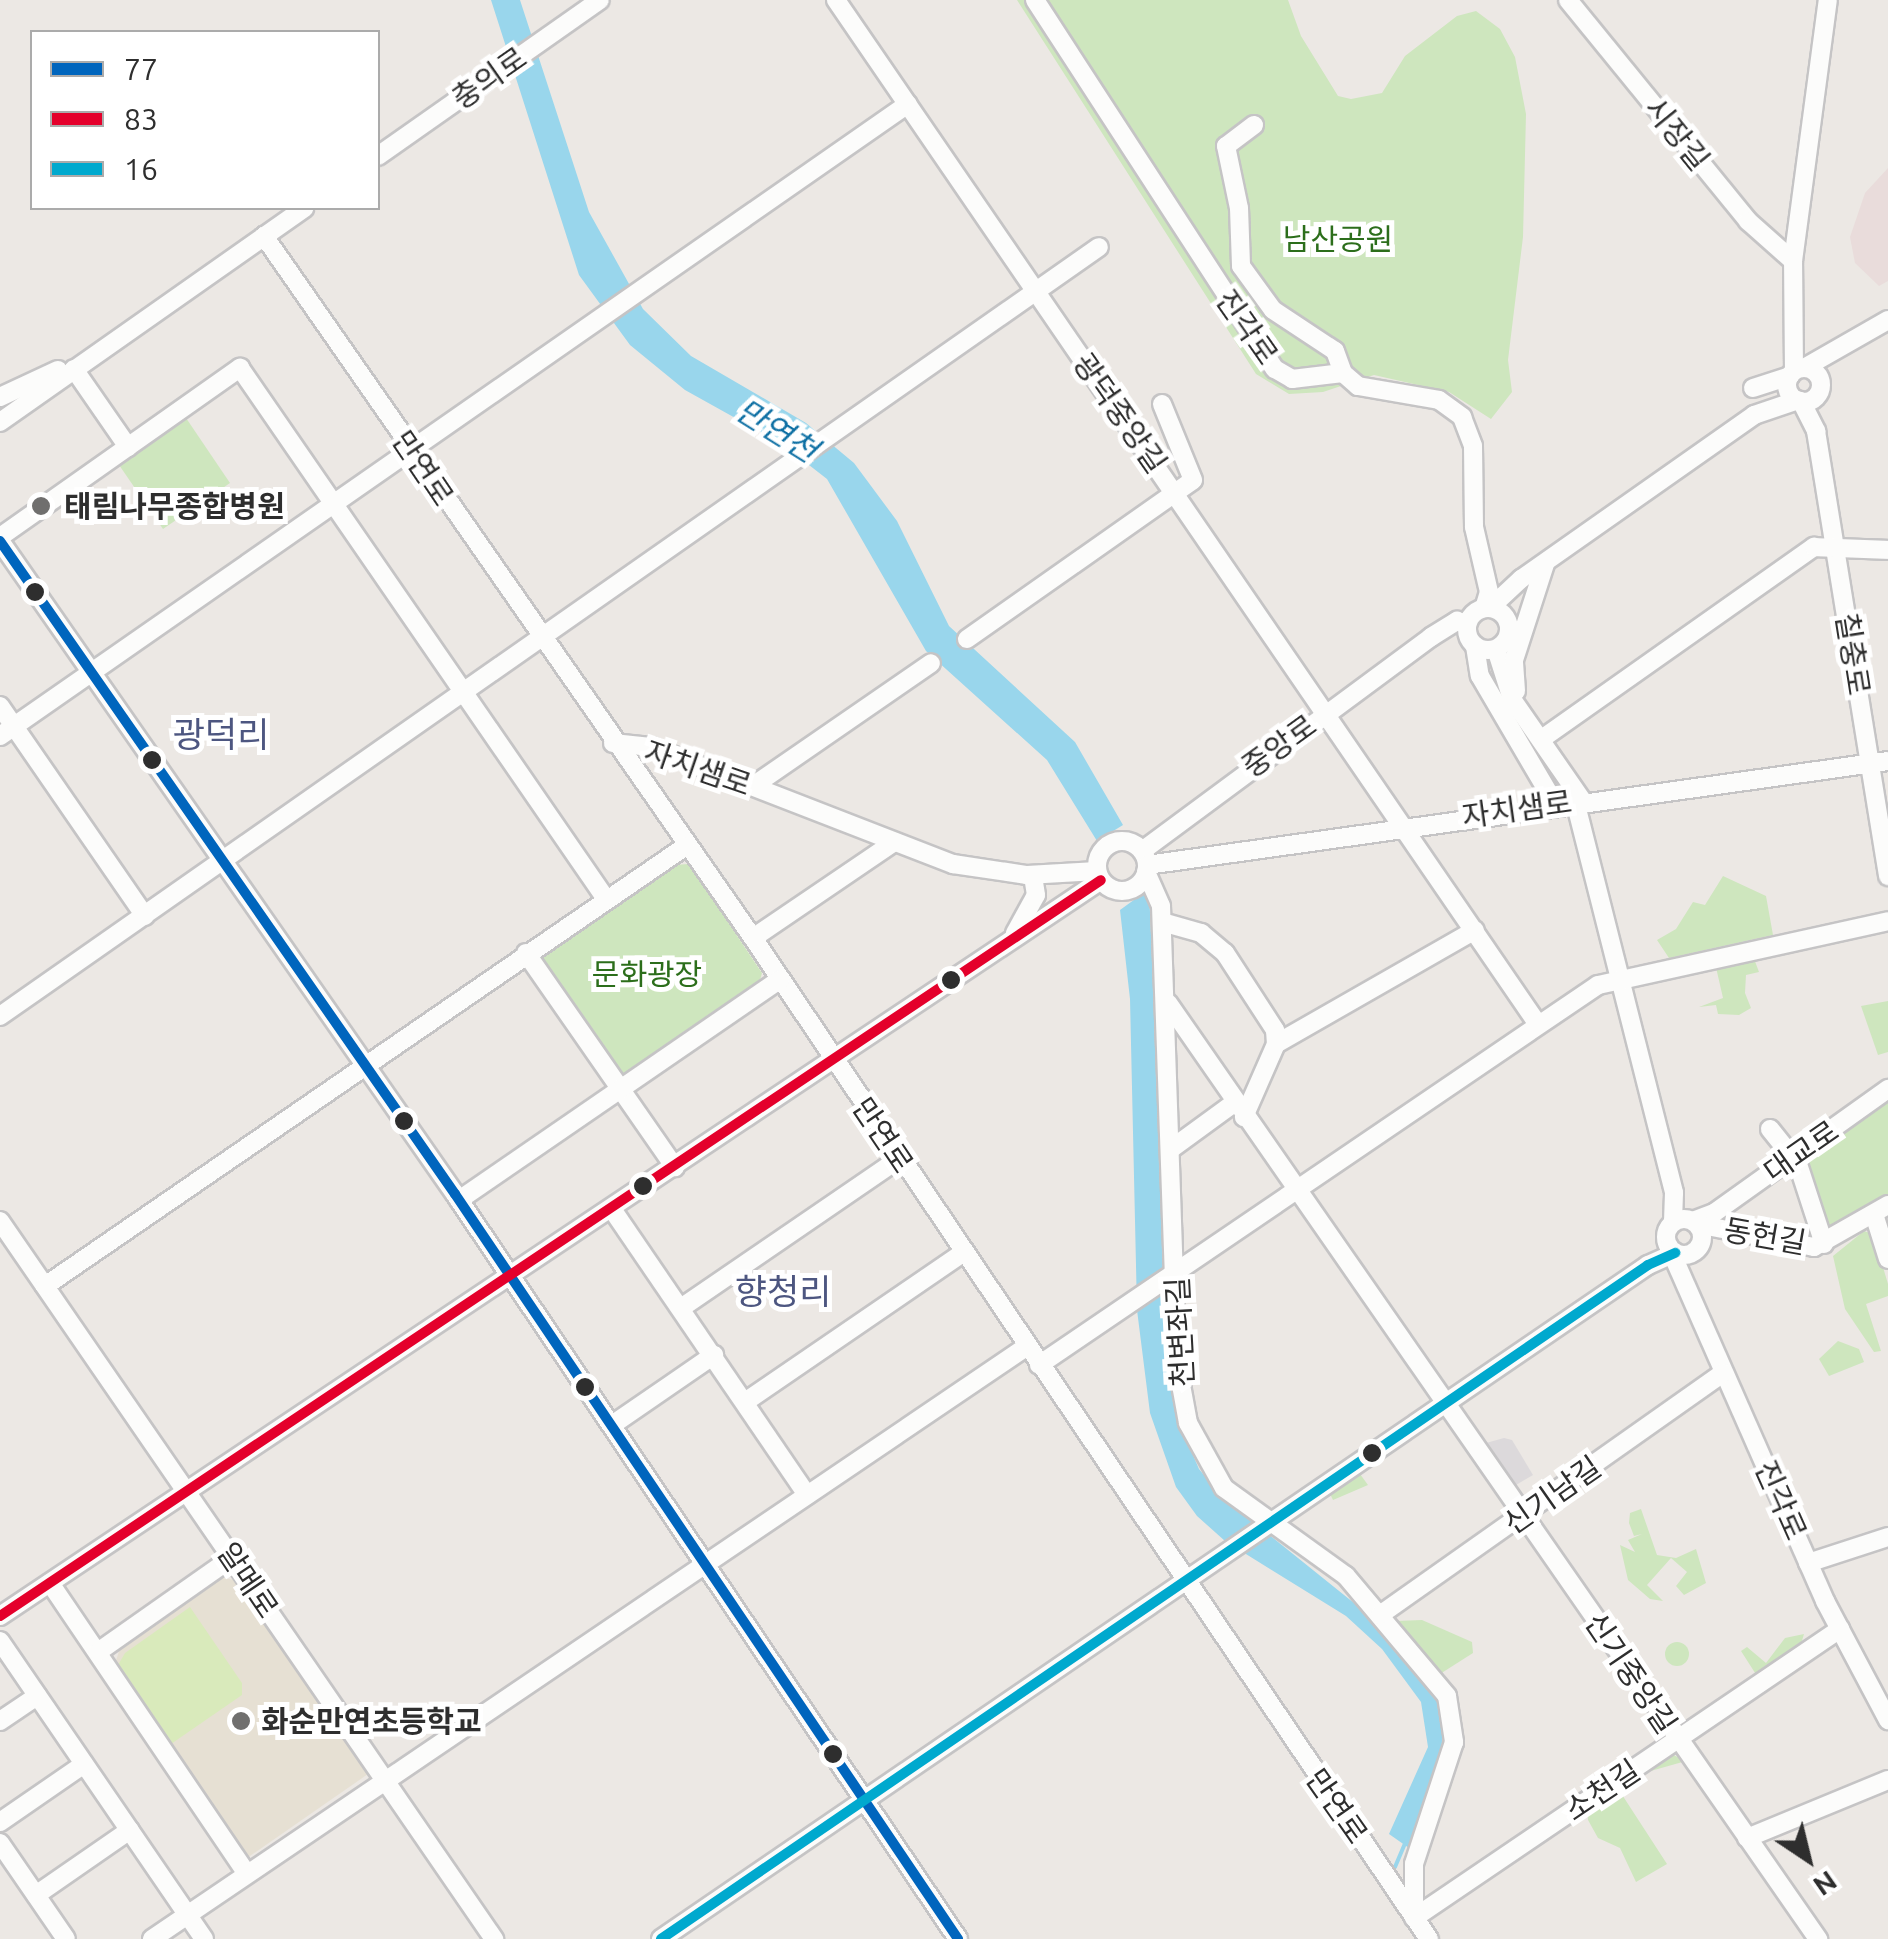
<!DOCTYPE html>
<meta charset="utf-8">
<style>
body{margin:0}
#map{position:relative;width:1888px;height:1939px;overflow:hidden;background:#ece8e4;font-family:Ubuntu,"Noto Sans KR",sans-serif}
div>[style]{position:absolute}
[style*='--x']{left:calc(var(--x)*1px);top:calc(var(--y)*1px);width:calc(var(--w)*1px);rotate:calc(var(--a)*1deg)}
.industrial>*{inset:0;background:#dcd9db}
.education>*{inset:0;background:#e6e0d3}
.medical>*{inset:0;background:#e9dcdb}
.green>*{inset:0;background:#cee6be}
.round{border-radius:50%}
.pitch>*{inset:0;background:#d9eabb}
.water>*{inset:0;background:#99d6ec}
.stream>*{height:4px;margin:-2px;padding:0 2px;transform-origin:2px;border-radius:2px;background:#99d6ec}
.roads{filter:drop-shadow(2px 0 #c5c4c5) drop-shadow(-2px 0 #c5c4c5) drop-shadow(0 2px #c5c4c5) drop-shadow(0 -2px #c5c4c5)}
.minor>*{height:18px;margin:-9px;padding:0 9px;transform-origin:9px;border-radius:9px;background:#fcfcfb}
.minor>.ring{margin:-9px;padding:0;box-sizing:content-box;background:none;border:18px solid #fcfcfb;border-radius:50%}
.bus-1>*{height:10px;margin:-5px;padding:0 5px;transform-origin:5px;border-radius:5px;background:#0065bd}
.bus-2>*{height:10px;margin:-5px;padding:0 5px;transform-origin:5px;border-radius:5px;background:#e4002b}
.bus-3>*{height:10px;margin:-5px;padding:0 5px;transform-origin:5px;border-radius:5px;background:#00a9ce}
.dots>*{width:28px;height:28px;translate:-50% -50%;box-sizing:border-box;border:5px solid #fff;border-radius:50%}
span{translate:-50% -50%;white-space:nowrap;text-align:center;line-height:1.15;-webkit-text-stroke:10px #fff;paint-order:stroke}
.street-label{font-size:30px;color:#2e2e2e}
.park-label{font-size:30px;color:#2c6e1b}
.poi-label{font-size:30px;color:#2e2e2e;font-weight:700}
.left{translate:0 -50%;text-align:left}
.water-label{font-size:32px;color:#0d6fa3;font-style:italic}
.quarter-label{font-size:35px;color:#4d5680}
.legend{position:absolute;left:30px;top:30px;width:350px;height:180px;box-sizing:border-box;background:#fff;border:2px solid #ababab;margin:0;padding:12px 18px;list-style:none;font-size:30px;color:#2e2e2e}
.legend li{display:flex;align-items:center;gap:20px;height:50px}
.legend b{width:50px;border:2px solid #ababab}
.north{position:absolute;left:1758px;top:1809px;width:100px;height:100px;-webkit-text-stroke:8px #fff;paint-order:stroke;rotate:145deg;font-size:28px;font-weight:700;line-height:40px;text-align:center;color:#2e2e2e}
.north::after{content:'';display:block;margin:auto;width:35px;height:45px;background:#2e2e2e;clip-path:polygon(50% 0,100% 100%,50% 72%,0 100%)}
</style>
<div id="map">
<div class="industrial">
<i style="clip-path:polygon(1504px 1438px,1512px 1440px,1533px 1475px,1516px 1485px,1486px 1443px)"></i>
</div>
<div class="education">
<i style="clip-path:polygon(222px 1578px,236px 1580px,368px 1774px,247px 1858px,114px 1667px,120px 1648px)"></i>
</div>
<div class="medical">
<i style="clip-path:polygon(1888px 168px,1888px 281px,1879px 286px,1855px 263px,1850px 237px,1865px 193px)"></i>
</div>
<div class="green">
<i style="clip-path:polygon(1017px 0,1288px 0,1301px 36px,1338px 96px,1351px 99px,1382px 93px,1405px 56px,1457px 16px,1476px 11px,1500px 29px,1515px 57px,1526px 114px,1523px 237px,1508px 360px,1512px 392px,1491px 419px,1449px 392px,1374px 375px,1323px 392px,1289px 394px,1256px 374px)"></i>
<i style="clip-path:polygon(184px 415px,230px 483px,163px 529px,117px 462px)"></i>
<i style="clip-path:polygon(689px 864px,762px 973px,757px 991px,629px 1078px,617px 1075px,538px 960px,674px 865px)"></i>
<i style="clip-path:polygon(1723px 876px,1766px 896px,1773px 935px,1669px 958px,1657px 940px,1676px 929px,1693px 902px,1705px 905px)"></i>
<i style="clip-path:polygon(1753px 956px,1759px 972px,1746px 975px,1745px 993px,1751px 1008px,1739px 1015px,1718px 1014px,1716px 1005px,1699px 1007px,1723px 998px,1715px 963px)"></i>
<i style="clip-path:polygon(1888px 1001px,1888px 1052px,1878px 1055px,1861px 1006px)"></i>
<i style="clip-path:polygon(1888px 1101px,1888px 1195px,1839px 1229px,1830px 1229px,1805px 1159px)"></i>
<i style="clip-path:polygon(1864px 1231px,1873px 1234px,1888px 1284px,1888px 1296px,1866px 1304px,1881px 1351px,1874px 1352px,1845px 1309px,1833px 1256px)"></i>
<i style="clip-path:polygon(1838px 1341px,1859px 1349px,1864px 1362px,1829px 1376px,1819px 1359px)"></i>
<i style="clip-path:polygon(1360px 1474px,1368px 1485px,1333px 1500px,1330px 1494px)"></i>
<i style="clip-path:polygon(1641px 1509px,1657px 1555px,1676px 1558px,1696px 1549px,1706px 1583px,1684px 1595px,1676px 1586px,1687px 1572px,1671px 1558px,1647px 1585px,1663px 1601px,1650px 1599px,1628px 1580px,1620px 1545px,1635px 1552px,1628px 1540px,1642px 1534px,1634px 1536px,1629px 1523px,1630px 1513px)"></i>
<i style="clip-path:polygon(1422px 1620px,1472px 1642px,1473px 1653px,1440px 1674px,1396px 1621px)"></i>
<i style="clip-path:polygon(1804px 1634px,1801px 1644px,1757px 1676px,1741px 1651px,1747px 1647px,1766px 1663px,1785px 1638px)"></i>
<i class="round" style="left:1665px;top:1642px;width:24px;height:24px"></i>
<i style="clip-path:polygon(1667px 1752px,1686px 1761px,1633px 1776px)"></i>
<i style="clip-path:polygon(1617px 1787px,1667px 1864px,1636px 1882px,1620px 1848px,1598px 1838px,1588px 1820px,1587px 1810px)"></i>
</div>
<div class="pitch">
<i style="clip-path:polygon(190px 1607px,242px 1683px,242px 1695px,171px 1744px,118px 1665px,125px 1653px)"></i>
</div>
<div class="water">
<i style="clip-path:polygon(491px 0,520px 0,589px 212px,643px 309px,691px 356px,806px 423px,854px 463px,897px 521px,949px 626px,1075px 742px,1123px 825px,1097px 841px,1047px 760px,926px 651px,827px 479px,782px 444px,685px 390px,630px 345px,579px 275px)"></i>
<i style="clip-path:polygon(1149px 889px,1170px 1378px,1180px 1425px,1199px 1469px,1221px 1496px,1354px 1603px,1429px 1682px,1443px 1713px,1441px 1768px,1409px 1848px,1389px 1834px,1428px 1747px,1421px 1702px,1382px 1649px,1346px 1616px,1225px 1541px,1197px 1516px,1176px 1487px,1150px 1413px,1137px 1310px,1130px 999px,1120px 910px)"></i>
</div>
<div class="stream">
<i style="--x:1395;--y:1867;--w:25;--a:-67"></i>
</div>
<div class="roads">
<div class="minor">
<i style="--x:836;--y:0;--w:1240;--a:55.58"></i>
<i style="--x:1035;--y:0;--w:440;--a:57"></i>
<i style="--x:1275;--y:369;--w:20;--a:30"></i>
<i style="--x:1292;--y:379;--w:51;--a:-6.7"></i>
<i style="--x:1343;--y:373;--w:20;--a:41"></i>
<i style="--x:1358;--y:386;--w:82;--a:9.8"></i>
<i style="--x:1439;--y:400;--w:29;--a:36"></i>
<i style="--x:1462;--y:417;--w:31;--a:69"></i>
<i style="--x:1473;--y:446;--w:81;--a:89.3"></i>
<i style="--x:1474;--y:527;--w:67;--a:77"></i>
<i style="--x:1489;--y:592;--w:17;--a:107"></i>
<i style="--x:1568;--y:0;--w:285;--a:50.8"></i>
<i style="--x:1748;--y:221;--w:60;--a:41.6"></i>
<i style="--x:1254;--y:125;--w:35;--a:143"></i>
<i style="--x:1226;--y:146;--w:63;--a:78.2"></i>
<i style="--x:1239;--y:208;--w:58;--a:88"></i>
<i style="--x:1241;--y:266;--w:54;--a:54"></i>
<i style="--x:1273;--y:310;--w:74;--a:33.5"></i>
<i style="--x:1335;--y:351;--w:23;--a:70"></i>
<i style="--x:378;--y:156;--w:271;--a:-35.1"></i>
<i style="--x:264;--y:236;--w:856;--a:55.14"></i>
<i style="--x:753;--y:938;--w:1208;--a:55.97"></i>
<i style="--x:1804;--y:368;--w:97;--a:-29.7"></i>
<i class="ring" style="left:1787px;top:368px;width:16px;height:16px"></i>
<i style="--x:74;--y:369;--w:95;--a:55.3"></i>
<i style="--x:1794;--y:371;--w:110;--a:-90.5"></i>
<i style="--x:1793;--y:261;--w:263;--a:-82.4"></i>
<i style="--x:1753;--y:388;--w:39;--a:-18"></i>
<i style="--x:0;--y:397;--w:64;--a:-25"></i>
<i style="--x:1801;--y:401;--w:34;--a:63"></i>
<i style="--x:1816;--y:431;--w:451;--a:80.8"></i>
<i style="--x:0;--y:422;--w:372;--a:-35.1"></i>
<i style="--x:0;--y:537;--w:294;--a:-35.2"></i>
<i style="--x:240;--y:368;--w:645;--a:55.42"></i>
<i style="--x:0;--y:541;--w:796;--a:55.13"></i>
<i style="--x:455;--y:1194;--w:899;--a:55.97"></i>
<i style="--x:1491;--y:607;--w:41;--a:-43"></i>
<i style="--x:1521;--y:579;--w:285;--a:-35.1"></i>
<i style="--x:1754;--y:415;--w:46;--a:-18.8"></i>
<i class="ring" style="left:1467px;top:608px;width:24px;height:24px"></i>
<i style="--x:967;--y:639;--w:276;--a:-35.1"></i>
<i style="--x:1193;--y:480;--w:82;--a:-112.2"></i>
<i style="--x:1475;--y:646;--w:30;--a:81"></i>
<i style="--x:1480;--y:676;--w:148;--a:59.6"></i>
<i style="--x:1496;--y:649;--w:52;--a:72.3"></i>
<i style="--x:1512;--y:699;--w:123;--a:55.3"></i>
<i style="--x:1516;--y:691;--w:31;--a:-94"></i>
<i style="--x:1514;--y:660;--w:101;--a:-72.1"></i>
<i style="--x:0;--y:706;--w:255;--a:55.4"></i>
<i style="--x:0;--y:736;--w:1106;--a:-34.84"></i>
<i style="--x:1543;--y:738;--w:332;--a:-35.2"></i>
<i style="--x:1814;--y:547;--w:74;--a:2.3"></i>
<i style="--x:613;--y:743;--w:38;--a:6"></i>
<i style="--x:651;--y:747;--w:324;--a:21.2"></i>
<i style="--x:953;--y:864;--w:75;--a:8.5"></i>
<i style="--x:1027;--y:875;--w:70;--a:-3.3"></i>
<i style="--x:753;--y:786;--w:216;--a:-34.6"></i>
<i style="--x:1575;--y:801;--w:404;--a:75.8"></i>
<i style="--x:1674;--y:1193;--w:29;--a:92"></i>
<i class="ring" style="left:1097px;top:841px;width:32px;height:32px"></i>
<i style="--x:1142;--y:851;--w:360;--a:-36.5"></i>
<i style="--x:1431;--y:637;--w:31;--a:-32"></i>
<i style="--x:1457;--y:621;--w:10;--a:17"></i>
<i style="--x:1147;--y:865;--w:748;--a:-7.99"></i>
<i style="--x:1146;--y:872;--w:37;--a:66"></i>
<i style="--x:1161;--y:906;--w:457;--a:88"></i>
<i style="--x:1177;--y:1363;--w:61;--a:79.6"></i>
<i style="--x:1188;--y:1423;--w:74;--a:61"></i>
<i style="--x:1224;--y:1488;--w:150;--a:35.8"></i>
<i style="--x:1346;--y:1576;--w:157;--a:49.9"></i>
<i style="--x:1447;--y:1696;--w:47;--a:81.3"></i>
<i style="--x:1454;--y:1742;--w:128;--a:108.2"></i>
<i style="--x:1414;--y:1864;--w:53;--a:90"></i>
<i style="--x:1162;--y:922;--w:41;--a:15.8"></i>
<i style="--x:1201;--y:933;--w:31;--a:40"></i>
<i style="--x:1225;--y:953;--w:92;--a:57"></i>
<i style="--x:1275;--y:1030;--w:14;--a:86"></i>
<i style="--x:1276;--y:1044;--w:80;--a:113.7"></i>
<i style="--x:1015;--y:933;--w:43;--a:-61.1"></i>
<i style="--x:1036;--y:895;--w:20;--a:-99"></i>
<i style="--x:753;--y:938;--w:171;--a:-34.2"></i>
<i style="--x:526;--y:953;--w:261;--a:55.2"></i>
<i style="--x:1168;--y:1003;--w:1140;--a:55.22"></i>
<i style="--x:0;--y:1016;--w:1341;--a:-34.98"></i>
<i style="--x:1276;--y:1044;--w:229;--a:-29.8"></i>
<i style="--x:1770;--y:1129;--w:45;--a:51.3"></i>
<i style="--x:1798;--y:1164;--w:84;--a:72"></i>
<i style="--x:1171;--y:1149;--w:78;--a:-36.1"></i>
<i style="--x:459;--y:1200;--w:390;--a:-34.5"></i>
<i style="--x:612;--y:1209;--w:346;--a:55.7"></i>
<i style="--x:1874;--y:1214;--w:47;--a:72.7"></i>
<i class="ring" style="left:1666px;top:1219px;width:18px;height:18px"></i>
<i style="--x:0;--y:1221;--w:872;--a:55.47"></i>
<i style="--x:1693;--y:1221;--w:22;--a:-21"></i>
<i style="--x:1714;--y:1213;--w:214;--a:-35.5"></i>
<i style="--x:1707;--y:1226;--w:109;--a:11.1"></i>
<i style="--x:1814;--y:1247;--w:85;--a:-29.6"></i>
<i style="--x:1669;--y:1247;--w:387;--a:66.2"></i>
<i style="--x:1825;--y:1601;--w:135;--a:62.1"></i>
<i style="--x:45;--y:1286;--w:777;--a:-34.47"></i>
<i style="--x:681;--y:1308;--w:264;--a:-34.4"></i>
<i style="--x:1039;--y:1365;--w:676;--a:-34.21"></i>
<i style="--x:1598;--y:985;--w:297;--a:-12.4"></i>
<i style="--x:745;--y:1402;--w:264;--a:-34.4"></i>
<i style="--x:612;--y:1425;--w:124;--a:-34.5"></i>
<i style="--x:1808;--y:1563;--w:84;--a:-18"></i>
<i style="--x:50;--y:1583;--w:351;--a:55.9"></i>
<i style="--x:1380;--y:1615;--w:420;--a:-35.2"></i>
<i style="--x:0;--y:1616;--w:1324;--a:-33.76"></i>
<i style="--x:0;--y:1641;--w:361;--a:55.6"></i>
<i style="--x:98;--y:1652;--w:165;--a:-35.1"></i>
<i style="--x:0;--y:1721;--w:45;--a:-34"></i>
<i style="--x:0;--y:1822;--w:102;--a:-34.6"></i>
<i style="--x:1747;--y:1838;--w:152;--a:-22.4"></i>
<i style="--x:0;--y:1843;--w:116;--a:55.5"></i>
<i style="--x:36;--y:1895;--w:114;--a:-34.7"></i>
<i style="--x:1414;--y:1918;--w:515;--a:-34.15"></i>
<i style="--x:152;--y:1939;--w:1056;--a:-34.11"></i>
<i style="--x:661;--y:1939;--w:1195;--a:-34.33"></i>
<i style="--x:1648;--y:1265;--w:30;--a:-24"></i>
</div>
</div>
<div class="bus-1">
<i style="--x:0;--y:541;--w:796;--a:55.13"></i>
<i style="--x:455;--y:1194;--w:899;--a:55.97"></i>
</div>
<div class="bus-2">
<i style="--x:0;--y:1616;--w:1324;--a:-33.76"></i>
</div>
<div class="bus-3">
<i style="--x:661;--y:1939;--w:1195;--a:-34.33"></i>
<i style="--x:1648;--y:1265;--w:30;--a:-24"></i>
</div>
<div class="dots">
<i style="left:41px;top:506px;background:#706f6e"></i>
<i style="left:35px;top:592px;background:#2e2e2e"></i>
<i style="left:152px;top:760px;background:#2e2e2e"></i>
<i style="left:951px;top:980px;background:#2e2e2e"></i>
<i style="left:404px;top:1121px;background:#2e2e2e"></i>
<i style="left:643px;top:1186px;background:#2e2e2e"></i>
<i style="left:585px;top:1387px;background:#2e2e2e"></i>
<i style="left:1372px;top:1453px;background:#2e2e2e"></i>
<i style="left:241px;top:1721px;background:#706f6e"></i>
<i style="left:833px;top:1754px;background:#2e2e2e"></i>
</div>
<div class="street-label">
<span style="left:489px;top:78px;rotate:-35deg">충의로</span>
<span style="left:1677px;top:134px;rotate:51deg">시장길</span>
<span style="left:1247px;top:327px;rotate:55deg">진각로</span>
<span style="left:1120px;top:413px;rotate:55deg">광덕중앙길</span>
<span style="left:423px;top:468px;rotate:56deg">만연로</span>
<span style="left:1853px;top:654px;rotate:81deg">칠충로</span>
<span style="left:1279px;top:746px;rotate:-36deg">중앙로</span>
<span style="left:698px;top:768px;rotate:19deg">자치샘로</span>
<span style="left:1517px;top:809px;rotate:-8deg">자치샘로</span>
<span style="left:883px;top:1135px;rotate:56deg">만연로</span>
<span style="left:1801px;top:1151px;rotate:-35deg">대교로</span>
<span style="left:1765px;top:1236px;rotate:10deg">동헌길</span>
<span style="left:1180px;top:1332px;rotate:-93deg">천변좌길</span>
<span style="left:1552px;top:1495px;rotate:-35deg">신기남길</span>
<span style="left:1781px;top:1500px;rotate:66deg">진각로</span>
<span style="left:248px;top:1580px;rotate:56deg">알메로</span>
<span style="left:1631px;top:1673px;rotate:56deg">신기중앙길</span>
<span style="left:1602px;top:1790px;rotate:-34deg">소천길</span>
<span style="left:1337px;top:1806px;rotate:55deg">만연로</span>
</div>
<div class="park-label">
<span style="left:1338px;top:239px">남산공원</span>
<span style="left:647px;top:974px">문화광장</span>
</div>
<div class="poi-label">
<span class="left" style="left:64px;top:506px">태림나무종합병원</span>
<span class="left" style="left:261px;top:1721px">화순만연초등학교</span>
</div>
<div class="water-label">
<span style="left:777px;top:430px;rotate:32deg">만연천</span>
</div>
<div class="quarter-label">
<span style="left:221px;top:734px">광덕리</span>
<span style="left:783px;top:1291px">향청리</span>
</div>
<ul class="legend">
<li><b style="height:12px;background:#0065bd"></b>77</li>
<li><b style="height:12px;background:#e4002b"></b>83</li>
<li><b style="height:12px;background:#00a9ce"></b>16</li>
</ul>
<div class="north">N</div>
</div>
